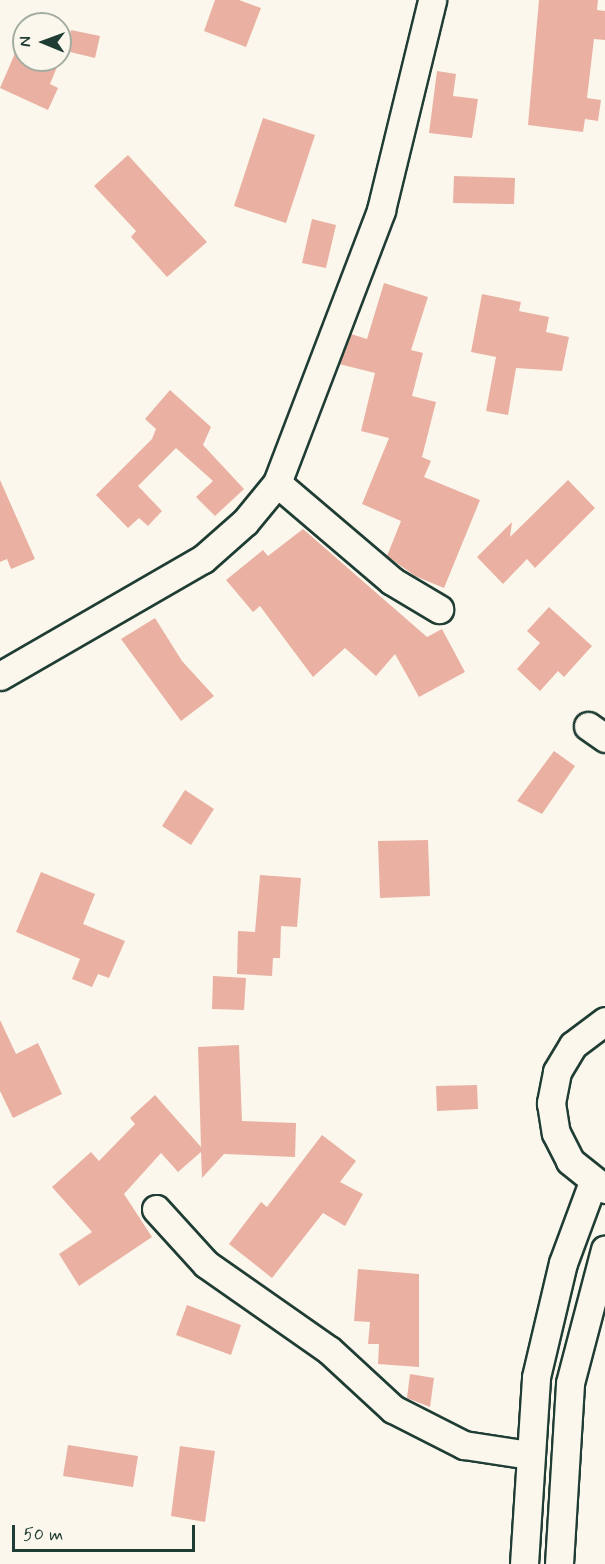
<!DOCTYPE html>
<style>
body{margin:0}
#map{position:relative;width:605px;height:1564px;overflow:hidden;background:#fbf7ec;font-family:Mynerve,sans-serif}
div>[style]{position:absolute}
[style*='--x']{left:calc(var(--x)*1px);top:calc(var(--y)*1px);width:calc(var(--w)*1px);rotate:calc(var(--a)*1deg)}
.building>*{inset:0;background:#eab1a3}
.roads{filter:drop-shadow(2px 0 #1f3d34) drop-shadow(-2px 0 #1f3d34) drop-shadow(0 2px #1f3d34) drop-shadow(0 -2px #1f3d34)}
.minor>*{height:27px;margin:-13.5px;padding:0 13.5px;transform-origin:13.5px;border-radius:13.5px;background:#fbf7ec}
span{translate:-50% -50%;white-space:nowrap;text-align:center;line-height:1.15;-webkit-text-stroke:4.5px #fbf7ec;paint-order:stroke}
.north{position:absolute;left:12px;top:12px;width:60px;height:60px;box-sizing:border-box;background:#fbf7ec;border:2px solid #a3ada2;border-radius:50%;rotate:271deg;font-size:16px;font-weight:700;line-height:24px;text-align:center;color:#1f3d34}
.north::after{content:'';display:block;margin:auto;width:21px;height:27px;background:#1f3d34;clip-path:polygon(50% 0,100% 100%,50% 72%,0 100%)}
.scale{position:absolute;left:12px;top:1525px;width:183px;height:27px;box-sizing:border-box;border:3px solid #1f3d34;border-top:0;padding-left:8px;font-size:18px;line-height:21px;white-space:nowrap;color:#1f3d34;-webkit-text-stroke:4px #fbf7ec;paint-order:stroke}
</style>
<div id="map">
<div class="building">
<i style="clip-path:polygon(215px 0,239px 0,261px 8px,246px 47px,204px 31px)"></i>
<i style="clip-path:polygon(539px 0,598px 0,597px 10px,605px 11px,605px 40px,594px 39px,587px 98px,601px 100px,598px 121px,585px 119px,583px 132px,528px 125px)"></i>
<i style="clip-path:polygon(71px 30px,100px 36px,95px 58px,66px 51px)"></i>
<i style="clip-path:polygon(22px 37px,24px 60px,60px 60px,62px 55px,50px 84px,58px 88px,48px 110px,0 88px)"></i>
<i style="clip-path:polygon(437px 71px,456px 74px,453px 96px,478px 99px,472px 138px,429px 133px)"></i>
<i style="clip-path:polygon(263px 118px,315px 135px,286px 223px,234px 206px)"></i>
<i style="clip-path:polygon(128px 155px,207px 242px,167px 277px,131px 237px,136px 231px,94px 186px)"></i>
<i style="clip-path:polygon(454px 176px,515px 178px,514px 204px,453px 203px)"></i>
<i style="clip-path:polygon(312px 219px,336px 225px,326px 268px,302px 263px)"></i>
<i style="clip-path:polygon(384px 283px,428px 297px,411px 350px,423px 353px,412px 396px,436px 402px,422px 457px,431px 461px,424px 477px,480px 500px,444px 588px,415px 576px,387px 556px,401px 521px,362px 504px,389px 438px,361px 431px,375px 373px,339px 364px,351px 334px,367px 339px)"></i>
<i style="clip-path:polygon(482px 294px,521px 302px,519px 311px,549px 317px,546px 332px,569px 337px,562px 371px,516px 368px,508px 415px,486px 411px,496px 357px,471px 352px)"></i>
<i style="clip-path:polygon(170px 390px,211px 427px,203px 445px,244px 489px,215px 516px,196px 497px,213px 481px,176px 448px,138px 486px,162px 511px,148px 526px,139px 518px,128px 528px,96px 495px,152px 439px,156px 429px,145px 419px)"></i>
<i style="clip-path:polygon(0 480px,35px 559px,11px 569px,7px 559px,0 562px)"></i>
<i style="clip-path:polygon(568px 480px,595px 508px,535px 568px,527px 559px,503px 584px,477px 557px,512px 522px,510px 537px)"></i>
<i style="clip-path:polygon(303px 529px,427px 637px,442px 629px,465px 672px,419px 697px,395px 654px,376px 676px,345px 648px,313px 677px,260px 606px,253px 612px,226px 580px,263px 550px,268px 556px)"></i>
<i style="clip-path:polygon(549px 607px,592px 646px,564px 677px,558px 671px,540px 691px,517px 669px,540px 643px,527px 631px)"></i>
<i style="clip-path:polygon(155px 618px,182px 661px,214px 696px,181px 721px,121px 639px)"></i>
<i style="clip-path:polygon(554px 751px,575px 766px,542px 814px,517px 801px)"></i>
<i style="clip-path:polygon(185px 790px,214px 809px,191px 845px,162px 826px)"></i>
<i style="clip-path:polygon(428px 840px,430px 896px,380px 898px,378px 841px)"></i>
<i style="clip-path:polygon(41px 872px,95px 894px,83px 924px,125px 941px,109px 978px,98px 974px,92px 987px,72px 979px,80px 959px,16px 932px)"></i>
<i style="clip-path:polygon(260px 875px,301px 878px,297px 927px,281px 926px,280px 958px,273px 958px,272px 976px,237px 974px,238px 931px,255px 932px)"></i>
<i style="clip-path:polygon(213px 976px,246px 978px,244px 1010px,212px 1009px)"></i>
<i style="clip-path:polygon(0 1020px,16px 1054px,38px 1043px,62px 1094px,13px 1118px,0 1091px)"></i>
<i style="clip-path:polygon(239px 1045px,242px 1121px,296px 1123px,295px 1157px,224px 1154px,202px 1178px,201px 1152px,178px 1172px,161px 1153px,124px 1194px,152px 1237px,79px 1286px,59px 1254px,92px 1232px,52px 1187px,91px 1152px,99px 1161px,135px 1124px,130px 1118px,155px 1095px,201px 1147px,198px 1047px)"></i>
<i style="clip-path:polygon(477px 1085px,478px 1109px,437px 1111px,436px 1086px)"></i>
<i style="clip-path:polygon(322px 1135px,356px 1161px,340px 1182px,363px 1194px,345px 1226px,323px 1213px,272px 1278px,229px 1244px,261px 1202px,267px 1207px)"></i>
<i style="clip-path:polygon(358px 1269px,419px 1274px,419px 1367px,378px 1364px,379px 1344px,368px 1344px,370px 1322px,354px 1321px)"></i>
<i style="clip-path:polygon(187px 1305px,241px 1325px,231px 1355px,176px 1335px)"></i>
<i style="clip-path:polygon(410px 1374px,434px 1378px,430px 1407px,407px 1398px)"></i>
<i style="clip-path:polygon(68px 1445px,138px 1456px,133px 1487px,63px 1476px)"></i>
<i style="clip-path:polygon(180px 1446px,215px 1451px,205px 1522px,171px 1516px)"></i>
</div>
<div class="roads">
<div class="minor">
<i style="--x:277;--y:483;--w:151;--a:40.4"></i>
<i style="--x:392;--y:581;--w:55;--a:30.8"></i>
<i style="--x:0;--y:676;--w:234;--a:-30"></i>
<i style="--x:203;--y:559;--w:56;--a:-41.4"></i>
<i style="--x:245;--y:522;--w:50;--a:-50.6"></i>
<i style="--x:277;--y:483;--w:292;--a:-69.1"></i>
<i style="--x:381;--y:210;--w:216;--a:-76.3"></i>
<i style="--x:588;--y:726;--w:21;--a:35"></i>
<i style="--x:605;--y:1021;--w:40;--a:143"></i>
<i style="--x:573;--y:1045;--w:31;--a:121"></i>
<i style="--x:557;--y:1072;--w:32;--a:101"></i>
<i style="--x:551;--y:1103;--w:30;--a:81"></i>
<i style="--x:556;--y:1133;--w:31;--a:63"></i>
<i style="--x:570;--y:1161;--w:45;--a:38.7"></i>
<i style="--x:156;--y:1209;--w:74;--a:47.7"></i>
<i style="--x:206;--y:1264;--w:150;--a:35"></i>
<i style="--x:329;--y:1350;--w:87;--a:42.7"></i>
<i style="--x:393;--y:1409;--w:80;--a:26.9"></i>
<i style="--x:464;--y:1445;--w:66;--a:8.7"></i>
<i style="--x:524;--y:1564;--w:187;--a:-86.3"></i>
<i style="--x:536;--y:1377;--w:117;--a:-76.7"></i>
<i style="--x:563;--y:1263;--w:86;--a:-69.7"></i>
<i style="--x:559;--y:1564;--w:181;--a:-86.5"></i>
<i style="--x:570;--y:1383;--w:138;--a:-75.3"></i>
</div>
</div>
<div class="north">N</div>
<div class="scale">50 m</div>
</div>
